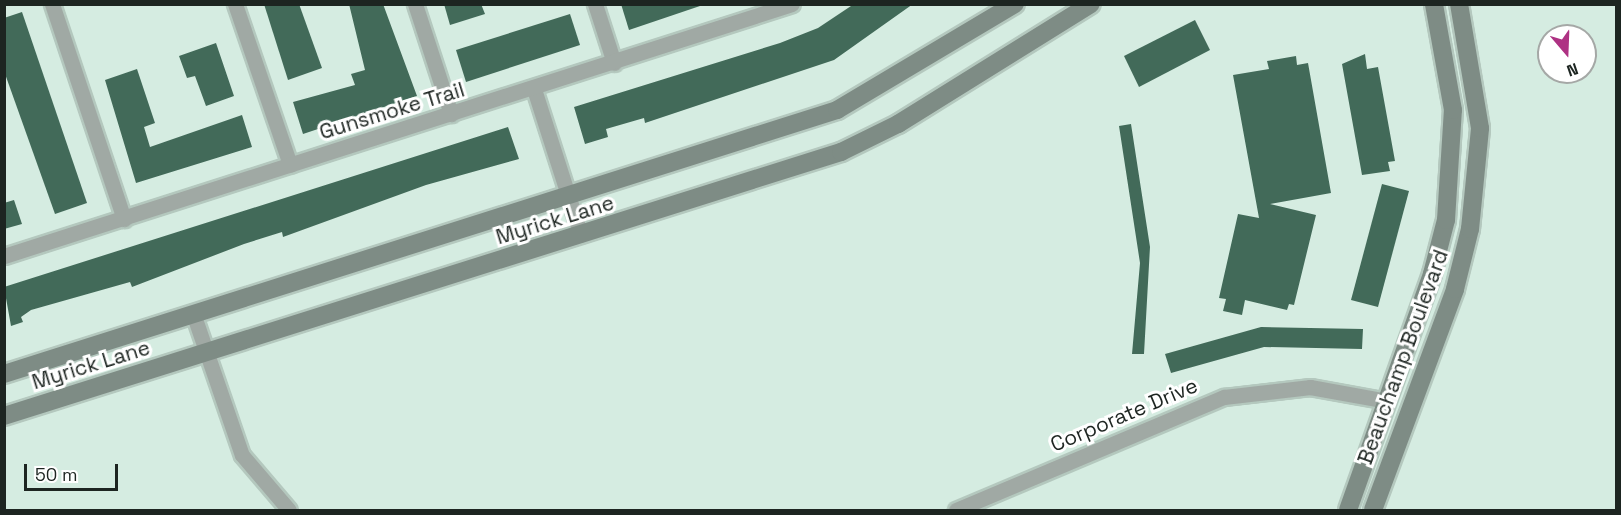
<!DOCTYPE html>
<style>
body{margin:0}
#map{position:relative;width:1621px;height:515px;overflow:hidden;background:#d5ece1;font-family:"Space Grotesk",sans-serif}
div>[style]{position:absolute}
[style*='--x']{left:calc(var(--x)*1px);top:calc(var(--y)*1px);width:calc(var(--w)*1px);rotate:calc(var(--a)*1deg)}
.building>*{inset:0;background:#426a59}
.roads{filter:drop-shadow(2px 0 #b4c8be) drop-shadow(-2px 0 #b4c8be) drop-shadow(0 2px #b4c8be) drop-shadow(0 -2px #b4c8be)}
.street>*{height:15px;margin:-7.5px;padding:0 7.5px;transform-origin:7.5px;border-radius:7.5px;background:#a0a9a4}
.secondary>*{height:18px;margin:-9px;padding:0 9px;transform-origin:9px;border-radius:9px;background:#7e8c85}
span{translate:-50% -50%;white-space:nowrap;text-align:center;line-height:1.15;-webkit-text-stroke:6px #fff;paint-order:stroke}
.street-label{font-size:21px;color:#1d2521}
.frame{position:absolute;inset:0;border:6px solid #1d2521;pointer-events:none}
.north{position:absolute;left:1537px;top:24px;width:60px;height:60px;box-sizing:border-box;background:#fff;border:2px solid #a5a8a6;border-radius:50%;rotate:161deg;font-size:16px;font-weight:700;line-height:24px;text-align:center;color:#1d2521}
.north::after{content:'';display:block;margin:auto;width:21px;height:27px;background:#ae3283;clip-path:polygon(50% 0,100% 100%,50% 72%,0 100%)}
.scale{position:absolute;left:24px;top:464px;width:94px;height:27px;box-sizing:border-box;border:3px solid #1d2521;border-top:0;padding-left:8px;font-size:18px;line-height:21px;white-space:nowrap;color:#1d2521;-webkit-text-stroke:4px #fff;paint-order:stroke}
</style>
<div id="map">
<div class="building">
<i style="clip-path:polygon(264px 4px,299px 4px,322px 68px,288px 80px)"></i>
<i style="clip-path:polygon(349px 4px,383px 4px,417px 96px,303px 134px,293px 102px,355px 85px,351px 74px,365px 70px)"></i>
<i style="clip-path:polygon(444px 4px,481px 4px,485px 14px,450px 25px)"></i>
<i style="clip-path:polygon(621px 4px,700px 4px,700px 6px,629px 30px)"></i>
<i style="clip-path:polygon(854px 4px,913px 4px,834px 60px,645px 123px,644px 118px,606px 129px,608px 137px,585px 144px,574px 107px,780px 43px,818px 28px)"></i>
<i style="clip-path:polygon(22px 12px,87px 203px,55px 214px,4px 71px,4px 18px)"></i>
<i style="clip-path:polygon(570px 14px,580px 45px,466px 82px,456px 50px)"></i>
<i style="clip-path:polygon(1195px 20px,1210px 50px,1139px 87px,1124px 56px)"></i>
<i style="clip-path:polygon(216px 43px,234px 96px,206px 106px,195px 76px,187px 78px,179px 56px)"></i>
<i style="clip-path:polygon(1365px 54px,1367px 69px,1378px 67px,1395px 161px,1388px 162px,1390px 171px,1362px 175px,1342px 64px)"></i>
<i style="clip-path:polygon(1296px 56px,1297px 65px,1308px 63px,1331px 193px,1270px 204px,1316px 215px,1294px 305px,1289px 304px,1287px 310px,1245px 300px,1242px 315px,1223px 311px,1226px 299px,1219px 298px,1238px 214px,1259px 218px,1233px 75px,1269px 69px,1267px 61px)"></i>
<i style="clip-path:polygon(137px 69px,155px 123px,144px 127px,150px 147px,242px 115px,252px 147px,136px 183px,105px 80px)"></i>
<i style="clip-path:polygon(1131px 124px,1150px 247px,1144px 354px,1132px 354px,1140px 263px,1119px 126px)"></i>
<i style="clip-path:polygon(508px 127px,519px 159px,426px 185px,283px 237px,282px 232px,244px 244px,132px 287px,130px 282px,31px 310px,21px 317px,23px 322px,11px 326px,4px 287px)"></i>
<i style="clip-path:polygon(1382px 184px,1409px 191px,1378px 307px,1351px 300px)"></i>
<i style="clip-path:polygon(14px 200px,22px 224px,4px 229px,4px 203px)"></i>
<i style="clip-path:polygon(1261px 327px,1363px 329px,1362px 349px,1264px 347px,1171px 373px,1165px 354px)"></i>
</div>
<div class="roads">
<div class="street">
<i style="--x:52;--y:4;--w:227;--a:71.5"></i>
<i style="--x:235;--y:4;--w:170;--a:71.1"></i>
<i style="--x:415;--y:4;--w:116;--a:71.9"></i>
<i style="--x:595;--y:4;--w:62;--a:72.1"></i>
<i style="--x:534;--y:89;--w:153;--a:72.2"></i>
<i style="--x:4;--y:256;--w:827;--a:-17.73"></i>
<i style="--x:193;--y:313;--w:150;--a:71"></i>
<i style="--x:242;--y:455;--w:72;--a:49.5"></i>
<i style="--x:956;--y:510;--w:291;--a:-22.9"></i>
<i style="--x:1224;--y:397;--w:87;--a:-6.6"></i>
<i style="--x:1310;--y:387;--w:78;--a:10.3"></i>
</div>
<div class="secondary">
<i style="--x:4;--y:374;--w:874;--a:-17.58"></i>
<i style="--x:837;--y:110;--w:207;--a:-30.8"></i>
<i style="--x:4;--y:416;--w:878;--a:-17.51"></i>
<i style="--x:841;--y:152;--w:64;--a:-26.2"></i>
<i style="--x:898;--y:124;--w:227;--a:-31.9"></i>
<i style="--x:1348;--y:510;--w:251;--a:-70.4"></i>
<i style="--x:1432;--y:274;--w:56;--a:-75.5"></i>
<i style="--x:1446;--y:220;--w:110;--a:-86.4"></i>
<i style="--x:1453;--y:110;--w:108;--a:-100.2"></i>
<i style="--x:1373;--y:510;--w:236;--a:-69.6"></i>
<i style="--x:1455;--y:289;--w:62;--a:-76"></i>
<i style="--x:1470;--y:229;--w:101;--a:-84.3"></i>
<i style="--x:1480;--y:128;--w:126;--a:-99.6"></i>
</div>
</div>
<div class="street-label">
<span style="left:392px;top:111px;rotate:-17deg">Gunsmoke Trail</span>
<span style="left:555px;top:220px;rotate:-17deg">Myrick Lane</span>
<span style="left:1403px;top:357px;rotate:-70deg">Beauchamp Boulevard</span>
<span style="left:91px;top:365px;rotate:-17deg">Myrick Lane</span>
<span style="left:1124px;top:415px;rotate:-23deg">Corporate Drive</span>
</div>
<div class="frame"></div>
<div class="north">N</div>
<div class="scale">50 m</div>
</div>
